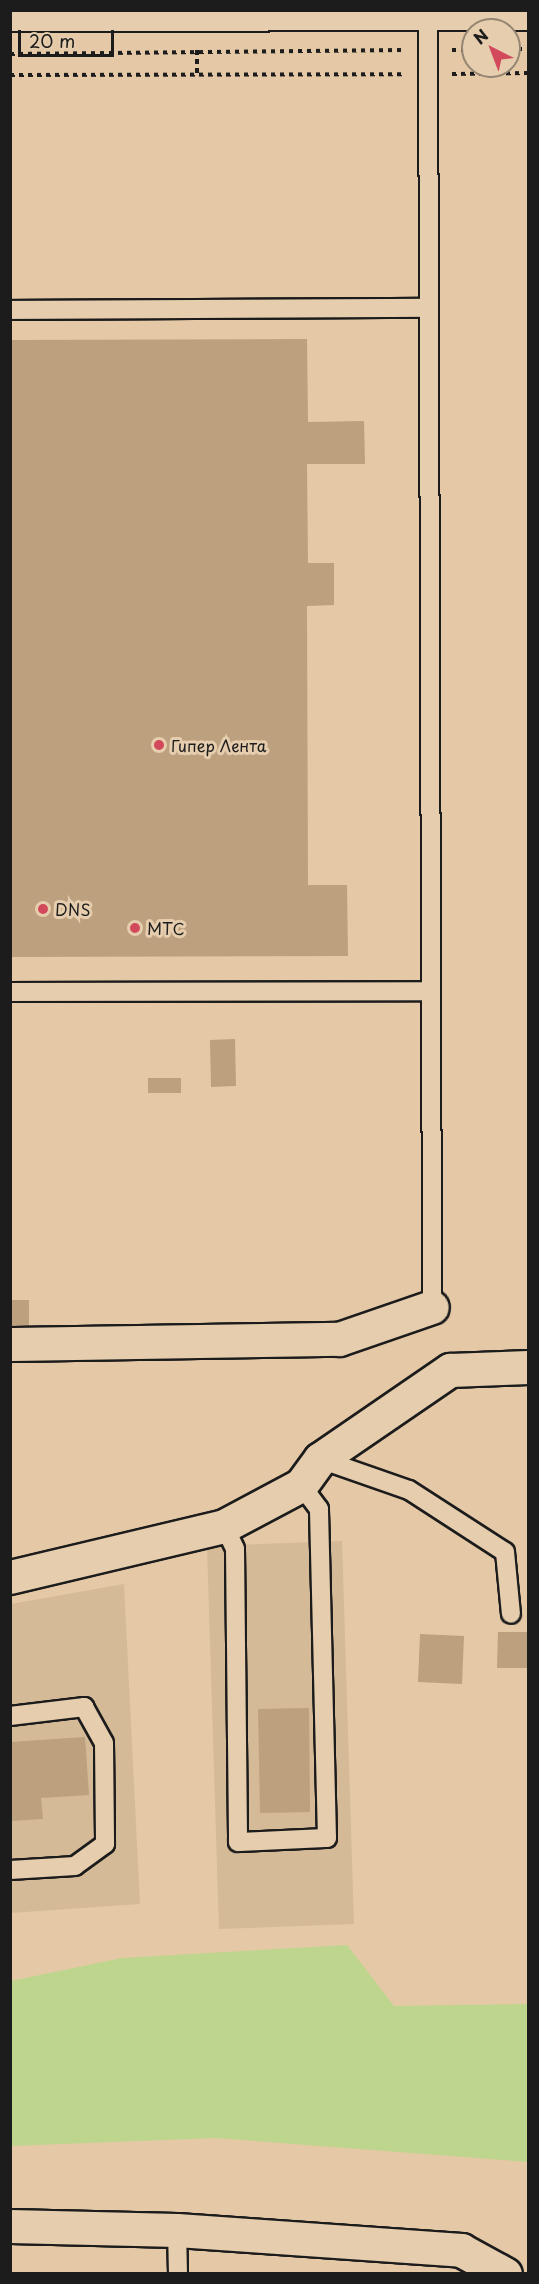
<!DOCTYPE html>
<meta charset="utf-8">
<style>
body{margin:0}
#map{position:relative;width:539px;height:2284px;overflow:hidden;background:#e5c9a6;font-family:"Playpen Sans",sans-serif}
div>[style]{position:absolute}
[style*='--x']{left:calc(var(--x)*1px);top:calc(var(--y)*1px);width:calc(var(--w)*1px);rotate:calc(var(--a)*1deg)}
.built>*{inset:0;background:#d5ba97}
.green>*{inset:0;background:#bdd58c}
.building>*{inset:0;background:#bda07e}
.path>*{height:4px;margin-top:-2px;transform-origin:0;background:repeating-linear-gradient(90deg,#1c1c1c 0 4.5px,transparent 0 9px)}
.roads{filter:drop-shadow(2px 0 #1c1c1c) drop-shadow(-2px 0 #1c1c1c) drop-shadow(0 2px #1c1c1c) drop-shadow(0 -2px #1c1c1c)}
.service>*{height:18px;margin:-9px;padding:0 9px;transform-origin:9px;border-radius:9px;background:#e5cdad}
.minor>*{height:33px;margin:-16.5px;padding:0 16.5px;transform-origin:16.5px;border-radius:16.5px;background:#e5cdad}
.tertiary>*{height:33px;margin:-16.5px;padding:0 16.5px;transform-origin:16.5px;border-radius:16.5px;background:#e5cdad}
.dots>*{width:16px;height:16px;translate:-50% -50%;box-sizing:border-box;border:3px solid #e5cdad;border-radius:50%}
span{translate:-50% -50%;white-space:nowrap;text-align:center;line-height:1.15;-webkit-text-stroke:6px #e5cdad;paint-order:stroke}
.poi-label{font-size:16px;color:#1c1c1c}
.left{translate:0 -50%;text-align:left}
.frame{position:absolute;inset:0;border:12px solid #1c1c1c;pointer-events:none}
.north{position:absolute;left:461px;top:18px;width:60px;height:60px;box-sizing:border-box;background:#e5cdad;border:2px solid #958673;border-radius:50%;rotate:318deg;font-size:16px;font-weight:700;line-height:24px;text-align:center;color:#1c1c1c}
.north::after{content:'';display:block;margin:auto;width:21px;height:27px;background:#d1495b;clip-path:polygon(50% 0,100% 100%,50% 72%,0 100%)}
.scale{position:absolute;left:18px;top:30px;width:96px;height:27px;box-sizing:border-box;border:3px solid #1c1c1c;border-top:0;padding-left:8px;font-size:18px;line-height:21px;white-space:nowrap;color:#1c1c1c;-webkit-text-stroke:4px #e5cdad;paint-order:stroke}
</style>
<div id="map">
<div class="built">
<i style="clip-path:polygon(342px 1541px,354px 1924px,219px 1929px,207px 1546px)"></i>
<i style="clip-path:polygon(124px 1584px,140px 1904px,11px 1913px,11px 1604px)"></i>
</div>
<div class="green">
<i style="clip-path:polygon(347px 1945px,394px 2006px,528px 2004px,528px 2162px,216px 2138px,11px 2146px,11px 1981px,122px 1958px)"></i>
</div>
<div class="building">
<i style="clip-path:polygon(307px 339px,308px 422px,364px 421px,365px 464px,307px 464px,308px 563px,334px 563px,334px 605px,307px 606px,308px 885px,347px 885px,348px 956px,10px 957px,10px 340px)"></i>
<i style="clip-path:polygon(235px 1039px,236px 1086px,211px 1087px,210px 1040px)"></i>
<i style="clip-path:polygon(148px 1078px,181px 1078px,181px 1093px,148px 1093px)"></i>
<i style="clip-path:polygon(10px 1300px,29px 1300px,29px 1331px,10px 1331px)"></i>
<i style="clip-path:polygon(498px 1632px,528px 1632px,528px 1668px,497px 1668px)"></i>
<i style="clip-path:polygon(420px 1634px,464px 1636px,462px 1684px,418px 1682px)"></i>
<i style="clip-path:polygon(309px 1708px,310px 1812px,260px 1813px,258px 1709px)"></i>
<i style="clip-path:polygon(85px 1737px,89px 1795px,41px 1798px,43px 1819px,10px 1821px,10px 1742px)"></i>
</div>
<div class="path">
<i style="--x:509;--y:49;--w:19;--a:0"></i>
<i style="--x:197;--y:50;--w:23;--a:90"></i>
<i style="--x:452;--y:50;--w:21;--a:0"></i>
<i style="--x:10;--y:54;--w:393;--a:-0.6"></i>
<i style="--x:452;--y:74;--w:76;--a:-0.8"></i>
<i style="--x:10;--y:75;--w:393;--a:-0.1"></i>
</div>
<div class="roads">
<div class="service">
<i style="--x:428;--y:13;--w:1294;--a:89.82"></i>
<i style="--x:10;--y:310;--w:418;--a:-0.3"></i>
<i style="--x:10;--y:992;--w:419;--a:-0.1"></i>
<i style="--x:320;--y:1459;--w:94;--a:19.2"></i>
<i style="--x:409;--y:1490;--w:114;--a:32.9"></i>
<i style="--x:505;--y:1552;--w:62;--a:84.5"></i>
<i style="--x:224;--y:1526;--w:25;--a:64"></i>
<i style="--x:235;--y:1549;--w:293;--a:89.4"></i>
<i style="--x:238;--y:1842;--w:89;--a:-2.6"></i>
<i style="--x:327;--y:1838;--w:329;--a:-91.4"></i>
<i style="--x:319;--y:1509;--w:30;--a:-127"></i>
<i style="--x:10;--y:1716;--w:75;--a:-6.9"></i>
<i style="--x:84;--y:1707;--w:41;--a:60.9"></i>
<i style="--x:104;--y:1743;--w:101;--a:89.4"></i>
<i style="--x:105;--y:1844;--w:37;--a:144"></i>
<i style="--x:75;--y:1866;--w:65;--a:176.5"></i>
<i style="--x:177;--y:2230;--w:44;--a:88.7"></i>
</div>
<div class="minor">
<i style="--x:10;--y:1344;--w:329;--a:-0.9"></i>
<i style="--x:339;--y:1339;--w:98;--a:-19"></i>
<i style="--x:10;--y:1577;--w:220;--a:-13.4"></i>
<i style="--x:224;--y:1526;--w:87;--a:-28"></i>
<i style="--x:301;--y:1485;--w:32;--a:-54"></i>
<i style="--x:320;--y:1459;--w:158;--a:-34.4"></i>
<i style="--x:450;--y:1370;--w:78;--a:-2.2"></i>
<i style="--x:10;--y:2226;--w:167;--a:1.4"></i>
<i style="--x:177;--y:2230;--w:285;--a:4"></i>
<i style="--x:461;--y:2250;--w:50;--a:28.6"></i>
</div>
<div class="tertiary">
<i style="--x:10;--y:14;--w:518;--a:-0.11"></i>
</div>
</div>
<div class="dots">
<i style="left:159px;top:745px;background:#d1495b"></i>
<i style="left:43px;top:909px;background:#d1495b"></i>
<i style="left:135px;top:928px;background:#d1495b"></i>
</div>
<div class="poi-label">
<span class="left" style="left:171px;top:745px">Гипер Лента</span>
<span class="left" style="left:55px;top:909px">DNS</span>
<span class="left" style="left:147px;top:928px">МТС</span>
</div>
<div class="frame"></div>
<div class="north">N</div>
<div class="scale">20 m</div>
</div>
